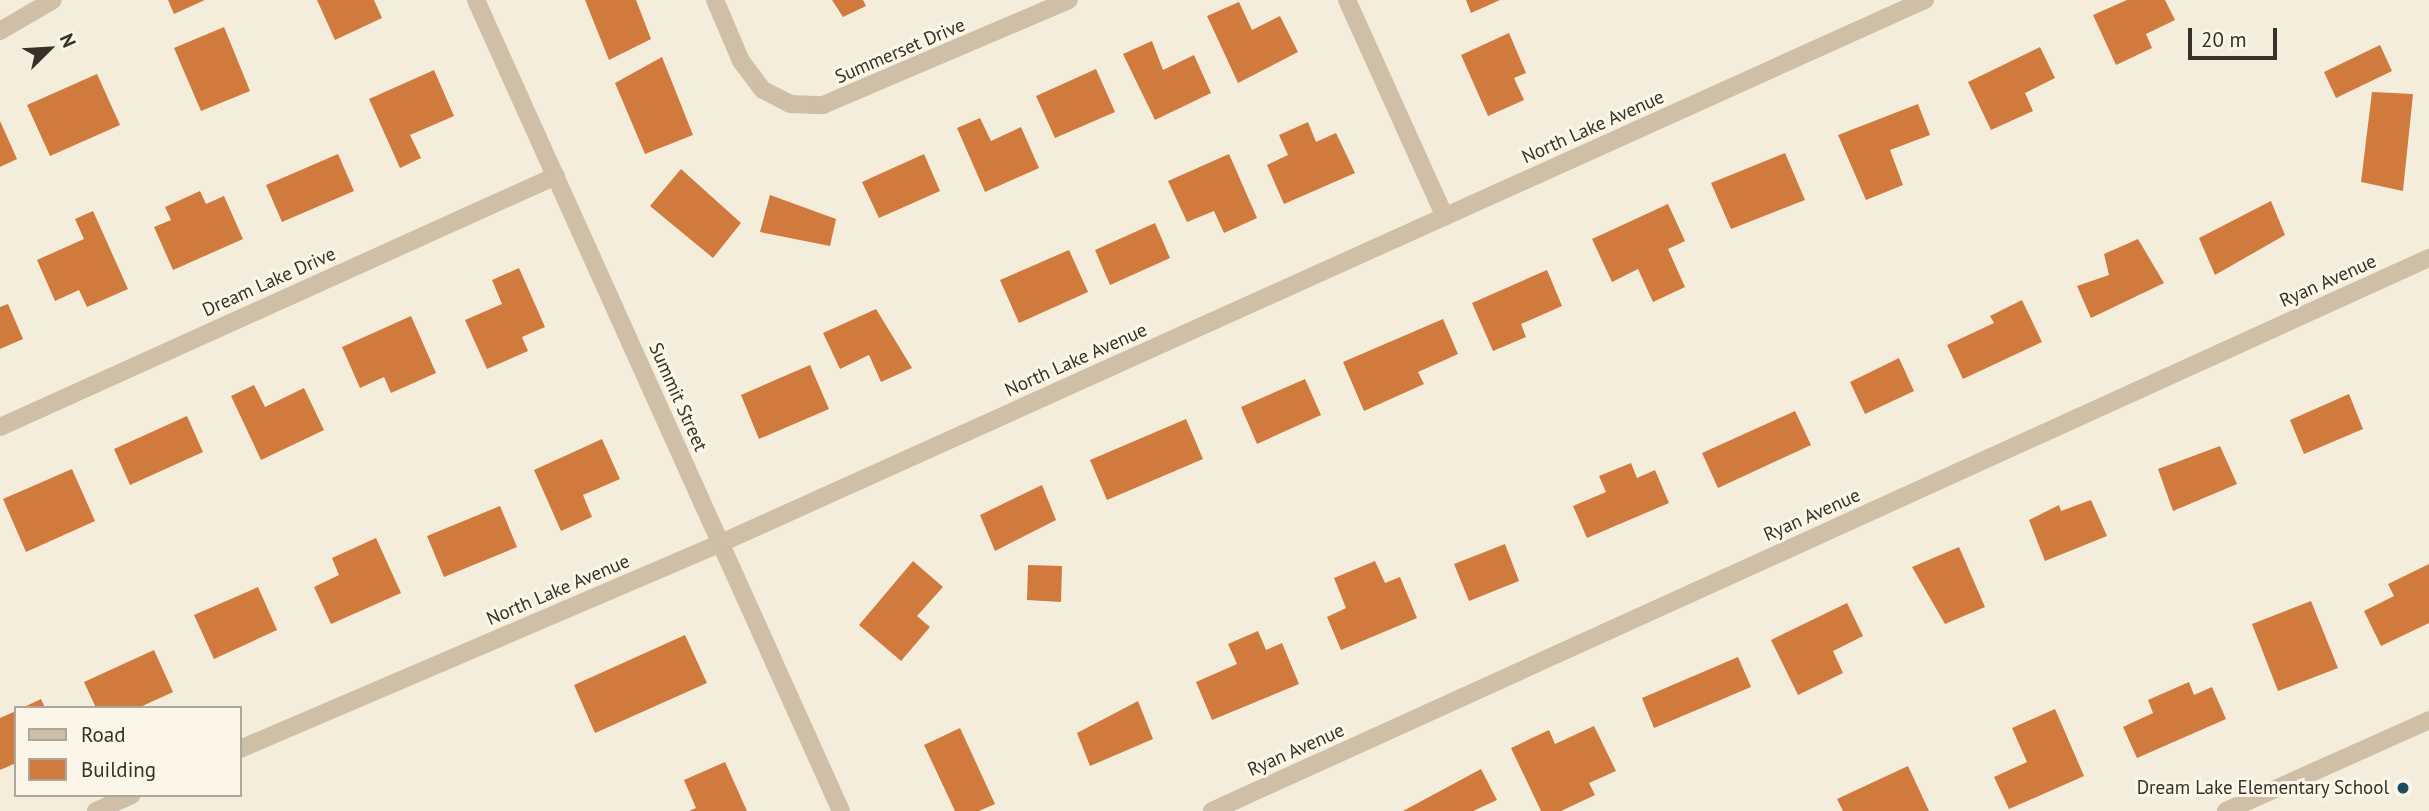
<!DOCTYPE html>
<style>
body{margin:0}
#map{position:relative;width:2429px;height:811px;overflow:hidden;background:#f4eddb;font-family:"PT Sans",sans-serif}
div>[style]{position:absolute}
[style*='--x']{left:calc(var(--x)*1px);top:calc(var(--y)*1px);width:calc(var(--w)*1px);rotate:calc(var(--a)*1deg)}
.building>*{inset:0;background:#d17a3d}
.minor>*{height:18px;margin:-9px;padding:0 9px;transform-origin:9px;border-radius:9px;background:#cebfa6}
.dots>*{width:19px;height:19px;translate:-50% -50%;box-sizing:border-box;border:4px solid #fbf6e8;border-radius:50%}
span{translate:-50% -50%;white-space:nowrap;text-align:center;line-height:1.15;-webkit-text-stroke:6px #fbf6e8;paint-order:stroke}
.street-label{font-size:19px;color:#393027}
.poi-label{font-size:19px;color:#393027}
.right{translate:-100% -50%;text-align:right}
.legend{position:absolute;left:14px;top:706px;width:228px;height:91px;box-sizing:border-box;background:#fbf6e8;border:2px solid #ada79b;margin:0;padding:9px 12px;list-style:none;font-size:21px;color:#393027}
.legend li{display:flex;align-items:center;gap:14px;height:35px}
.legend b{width:35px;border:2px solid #ada79b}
.north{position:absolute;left:14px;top:14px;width:70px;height:70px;-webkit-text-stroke:5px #fbf6e8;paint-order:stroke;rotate:66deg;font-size:19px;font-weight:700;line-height:28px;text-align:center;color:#393027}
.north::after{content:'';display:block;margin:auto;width:24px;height:32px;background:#393027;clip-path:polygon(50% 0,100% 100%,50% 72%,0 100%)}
.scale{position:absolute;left:2188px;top:28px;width:89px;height:32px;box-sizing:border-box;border:4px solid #393027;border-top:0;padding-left:9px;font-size:21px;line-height:24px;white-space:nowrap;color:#393027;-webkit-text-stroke:5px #fbf6e8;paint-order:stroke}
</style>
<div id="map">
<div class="building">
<i style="clip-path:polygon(168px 0,205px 0,174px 14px)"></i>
<i style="clip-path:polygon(317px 0,374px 0,382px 18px,335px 40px)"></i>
<i style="clip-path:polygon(585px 0,636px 0,651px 39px,609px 60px)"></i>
<i style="clip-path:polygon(832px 0,863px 0,866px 6px,843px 17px)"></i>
<i style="clip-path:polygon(1466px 0,1500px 0,1471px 13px)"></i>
<i style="clip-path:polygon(2127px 0,2165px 0,2175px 20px,2146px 34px,2152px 48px,2116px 65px,2093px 15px)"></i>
<i style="clip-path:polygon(1239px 2px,1252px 30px,1280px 16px,1298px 52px,1238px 83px,1207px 16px)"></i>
<i style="clip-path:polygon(224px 27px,250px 91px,201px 111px,174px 48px)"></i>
<i style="clip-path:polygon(1509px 33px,1526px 73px,1514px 78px,1524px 100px,1488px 116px,1461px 55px)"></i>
<i style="clip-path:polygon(1152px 41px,1163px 70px,1194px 55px,1211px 93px,1155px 120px,1123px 54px)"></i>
<i style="clip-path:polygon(2380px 45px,2392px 71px,2336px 98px,2324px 72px)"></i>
<i style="clip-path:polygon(2040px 47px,2055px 78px,2025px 93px,2033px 111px,1991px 130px,1968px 82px)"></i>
<i style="clip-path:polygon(662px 57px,693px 135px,645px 154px,615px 83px)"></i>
<i style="clip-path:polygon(1096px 69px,1115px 112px,1055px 138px,1036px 96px)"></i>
<i style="clip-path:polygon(434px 70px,454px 116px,410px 135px,421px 158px,400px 168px,369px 99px)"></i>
<i style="clip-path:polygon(97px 74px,120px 125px,50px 156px,27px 105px)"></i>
<i style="clip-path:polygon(2372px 92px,2413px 94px,2403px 191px,2361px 182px)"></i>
<i style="clip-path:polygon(1918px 104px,1930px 135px,1890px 150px,1903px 185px,1866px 200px,1838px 135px)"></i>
<i style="clip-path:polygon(980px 118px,991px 141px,1021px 127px,1039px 168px,985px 192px,957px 128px)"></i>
<i style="clip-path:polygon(0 121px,17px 159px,0 167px)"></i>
<i style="clip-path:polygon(1308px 122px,1316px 142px,1336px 133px,1355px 173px,1284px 204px,1267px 165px,1288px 155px,1279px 135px)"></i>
<i style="clip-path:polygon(1785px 153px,1805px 200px,1731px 229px,1711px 183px)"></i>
<i style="clip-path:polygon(338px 154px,354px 191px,282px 222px,266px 185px)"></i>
<i style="clip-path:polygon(924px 154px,940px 191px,879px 218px,862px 182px)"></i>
<i style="clip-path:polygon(1229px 154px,1257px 218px,1224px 233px,1214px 211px,1187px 222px,1168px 181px)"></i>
<i style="clip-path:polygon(681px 169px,741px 223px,713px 258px,650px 206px)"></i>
<i style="clip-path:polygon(200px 191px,206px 204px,224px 196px,243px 239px,173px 270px,154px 227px,171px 220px,165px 207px)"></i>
<i style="clip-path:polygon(770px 195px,836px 219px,830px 246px,760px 232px)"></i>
<i style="clip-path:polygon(2271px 201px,2285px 235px,2215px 275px,2199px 238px)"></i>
<i style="clip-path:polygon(1668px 204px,1685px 241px,1668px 249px,1685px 287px,1653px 302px,1638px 269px,1612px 282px,1592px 239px)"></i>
<i style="clip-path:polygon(93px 211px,128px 289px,87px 307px,79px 290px,55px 301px,37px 260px,84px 239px,75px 219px)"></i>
<i style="clip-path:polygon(1155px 223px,1170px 258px,1110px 285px,1095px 250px)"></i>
<i style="clip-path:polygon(2138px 239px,2164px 283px,2091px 318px,2077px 286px,2109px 275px,2104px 254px)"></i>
<i style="clip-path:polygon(1069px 250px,1088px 292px,1019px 323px,1000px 280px)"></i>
<i style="clip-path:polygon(519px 268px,545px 327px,522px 337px,528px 351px,487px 369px,465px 320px,502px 304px,492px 280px)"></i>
<i style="clip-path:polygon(1547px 270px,1562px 306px,1521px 324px,1526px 337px,1493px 351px,1472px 303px)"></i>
<i style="clip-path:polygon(2022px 300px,2042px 342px,1963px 379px,1947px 345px,1994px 323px,1990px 316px)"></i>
<i style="clip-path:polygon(8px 304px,23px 339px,0 349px,0 307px)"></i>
<i style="clip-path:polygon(876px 309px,912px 368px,881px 382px,869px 355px,840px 369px,823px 333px)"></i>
<i style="clip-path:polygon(411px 316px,436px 373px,391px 393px,384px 377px,360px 388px,342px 347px)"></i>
<i style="clip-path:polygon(1443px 319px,1458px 354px,1418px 372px,1424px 384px,1364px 411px,1343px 362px)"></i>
<i style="clip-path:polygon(1899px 358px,1914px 391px,1865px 414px,1850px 382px)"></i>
<i style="clip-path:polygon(810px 365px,829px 409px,759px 439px,741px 395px)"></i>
<i style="clip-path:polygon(1305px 379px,1321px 415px,1257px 444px,1241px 407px)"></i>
<i style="clip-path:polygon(254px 385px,265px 407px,304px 388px,324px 430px,261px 460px,231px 396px)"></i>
<i style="clip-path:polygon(2349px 394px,2363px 429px,2304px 454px,2290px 420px)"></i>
<i style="clip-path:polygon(1795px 411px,1811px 445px,1718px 488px,1702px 453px)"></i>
<i style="clip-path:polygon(187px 416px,203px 452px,130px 485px,114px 449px)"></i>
<i style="clip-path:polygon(1186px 419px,1203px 459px,1107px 500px,1090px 460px)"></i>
<i style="clip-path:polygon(602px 439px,620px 479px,583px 495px,592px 517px,561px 531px,534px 470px)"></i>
<i style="clip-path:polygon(2220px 446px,2237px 484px,2173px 511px,2158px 469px)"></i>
<i style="clip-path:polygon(1631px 463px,1637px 478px,1655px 470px,1669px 503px,1587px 538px,1573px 506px,1606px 492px,1599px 476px)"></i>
<i style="clip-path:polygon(72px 469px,95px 521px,26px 552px,3px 499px)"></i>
<i style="clip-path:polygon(1042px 485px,1056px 520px,995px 551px,980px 515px)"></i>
<i style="clip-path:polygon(2091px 500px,2107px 536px,2045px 561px,2029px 520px,2059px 505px,2061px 511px)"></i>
<i style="clip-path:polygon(500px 506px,517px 547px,444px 577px,427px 536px)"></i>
<i style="clip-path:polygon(376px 538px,401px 593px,331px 624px,314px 587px,339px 575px,332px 558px)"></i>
<i style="clip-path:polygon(1505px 544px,1519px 581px,1469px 601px,1454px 564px)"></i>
<i style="clip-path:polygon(1959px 547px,1985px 607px,1945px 624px,1912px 567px)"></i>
<i style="clip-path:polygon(913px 561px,943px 587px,917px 616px,930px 627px,901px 661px,859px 625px)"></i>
<i style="clip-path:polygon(1375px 561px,1385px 583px,1400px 577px,1417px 618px,1341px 650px,1327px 617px,1346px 608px,1334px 578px)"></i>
<i style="clip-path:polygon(2429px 564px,2429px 623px,2381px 646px,2364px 611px,2394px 596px,2388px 584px)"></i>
<i style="clip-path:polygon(1028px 565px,1062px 566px,1061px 602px,1027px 600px)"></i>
<i style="clip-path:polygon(258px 587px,277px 630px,214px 659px,194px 615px)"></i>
<i style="clip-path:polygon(2311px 601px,2338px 668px,2278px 691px,2252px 624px)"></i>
<i style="clip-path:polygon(1847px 603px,1863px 636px,1833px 651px,1843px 673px,1798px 695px,1771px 640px)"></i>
<i style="clip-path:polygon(1258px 631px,1266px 650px,1282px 643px,1299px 684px,1212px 720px,1196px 682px,1237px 664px,1228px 644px)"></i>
<i style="clip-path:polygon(685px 635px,707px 683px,595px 733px,574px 685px)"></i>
<i style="clip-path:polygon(154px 650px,173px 692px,138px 708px,96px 708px,84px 682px)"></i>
<i style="clip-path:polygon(1738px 657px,1751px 687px,1654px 728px,1642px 698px)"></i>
<i style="clip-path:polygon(2189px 682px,2194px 695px,2212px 687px,2226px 719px,2137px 758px,2123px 727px,2153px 713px,2148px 700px)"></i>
<i style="clip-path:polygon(41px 699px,45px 708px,22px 708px)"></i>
<i style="clip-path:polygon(1138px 701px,1153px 739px,1090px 766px,1077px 733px)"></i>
<i style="clip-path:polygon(2055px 709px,2084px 776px,2009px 809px,1994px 777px,2027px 762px,2012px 728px)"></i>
<i style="clip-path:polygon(16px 711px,16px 763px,0 770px,0 718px)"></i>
<i style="clip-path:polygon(1594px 726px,1616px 771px,1589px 783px,1595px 795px,1561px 811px,1541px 811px,1511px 748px,1549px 730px,1555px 744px)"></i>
<i style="clip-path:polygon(960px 728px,995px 804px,979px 811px,955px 811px,924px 745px)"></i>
<i style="clip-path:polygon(725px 762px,747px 811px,689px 811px,696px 808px,684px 780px)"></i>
<i style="clip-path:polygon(1908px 766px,1929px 811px,1843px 811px,1837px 799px)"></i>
<i style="clip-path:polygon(1481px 769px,1497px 800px,1473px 811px,1403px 811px)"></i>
</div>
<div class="minor">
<i style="--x:476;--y:0;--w:889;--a:65.77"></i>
<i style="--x:715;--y:0;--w:66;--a:66.9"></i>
<i style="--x:741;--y:61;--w:36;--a:53"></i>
<i style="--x:763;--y:90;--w:30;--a:27"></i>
<i style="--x:790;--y:104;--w:33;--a:2"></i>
<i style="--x:823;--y:105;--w:267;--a:-23.1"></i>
<i style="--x:1347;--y:0;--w:238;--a:65.7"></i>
<i style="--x:0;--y:31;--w:61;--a:-30.3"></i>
<i style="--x:0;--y:427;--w:610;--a:-24.3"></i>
<i style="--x:240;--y:749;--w:523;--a:-23.18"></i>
<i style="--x:721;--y:543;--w:1321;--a:-24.28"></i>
<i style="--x:96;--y:811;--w:39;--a:-24"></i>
<i style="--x:1212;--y:811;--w:1337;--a:-24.44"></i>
<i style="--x:2226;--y:811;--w:222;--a:-24.1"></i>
</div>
<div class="dots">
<i style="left:2403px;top:788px;background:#194e5e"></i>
</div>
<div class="street-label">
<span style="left:900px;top:51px;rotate:-23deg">Summerset Drive</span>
<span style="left:1593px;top:127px;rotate:-24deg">North Lake Avenue</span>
<span style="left:2328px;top:281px;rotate:-24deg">Ryan Avenue</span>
<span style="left:269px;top:282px;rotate:-24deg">Dream Lake Drive</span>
<span style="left:1076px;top:360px;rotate:-24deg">North Lake Avenue</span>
<span style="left:678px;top:397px;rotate:66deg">Summit Street</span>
<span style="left:1812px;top:515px;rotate:-24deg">Ryan Avenue</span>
<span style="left:558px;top:590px;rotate:-23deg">North Lake Avenue</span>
<span style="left:1296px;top:750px;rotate:-24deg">Ryan Avenue</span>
</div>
<div class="poi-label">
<span class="right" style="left:2389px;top:788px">Dream Lake Elementary School</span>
</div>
<ul class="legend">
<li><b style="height:9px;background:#cebfa6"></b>Road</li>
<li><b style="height:19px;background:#d17a3d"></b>Building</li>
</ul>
<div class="north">N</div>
<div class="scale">20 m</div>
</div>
